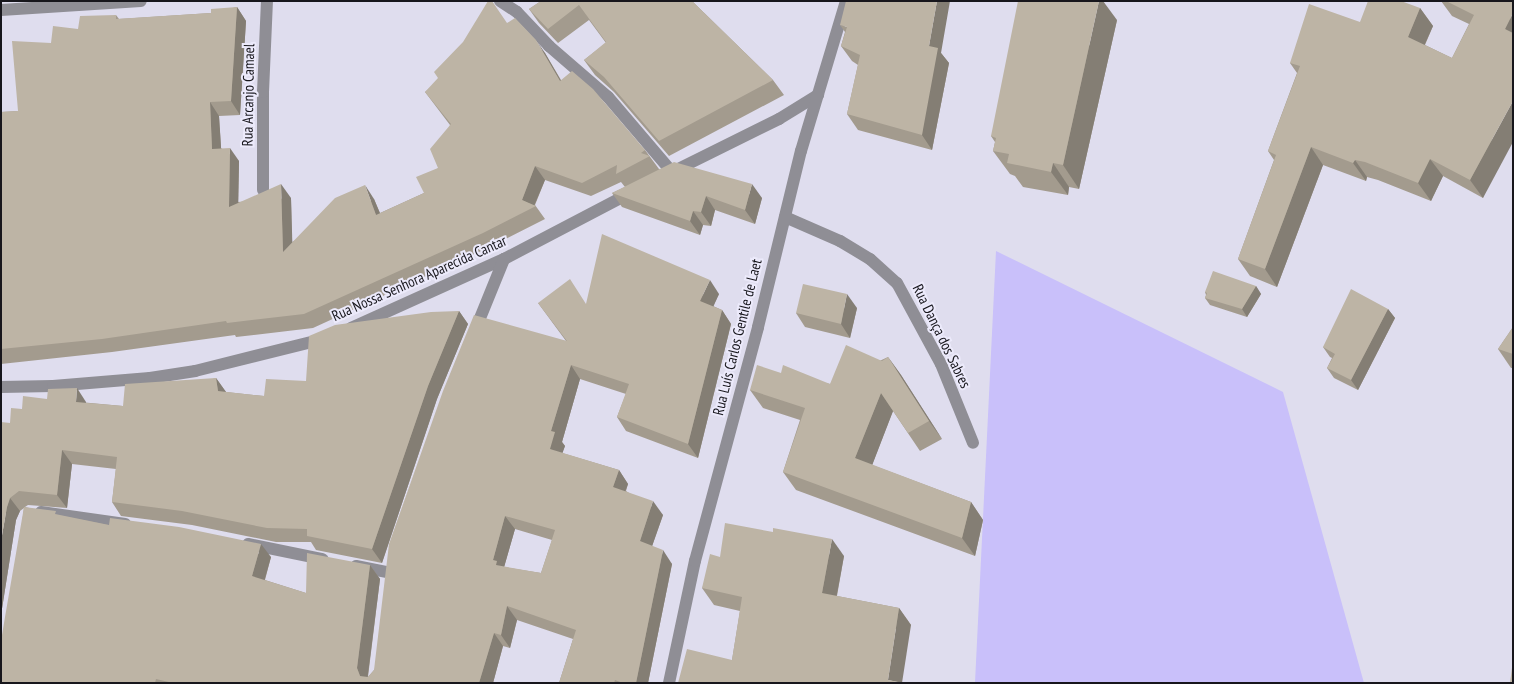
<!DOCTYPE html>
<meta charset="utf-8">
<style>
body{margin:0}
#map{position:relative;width:1514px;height:684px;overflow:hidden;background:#dfddee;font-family:"PT Sans Narrow",sans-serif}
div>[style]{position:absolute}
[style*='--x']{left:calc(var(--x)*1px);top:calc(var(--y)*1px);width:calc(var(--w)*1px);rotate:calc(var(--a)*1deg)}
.green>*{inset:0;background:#c9c0fa}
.minor>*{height:12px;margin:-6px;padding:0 6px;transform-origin:6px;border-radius:6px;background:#8f8e95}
.wall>*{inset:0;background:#a39b8e}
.shaded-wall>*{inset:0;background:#847e74}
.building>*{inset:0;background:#bdb4a5}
span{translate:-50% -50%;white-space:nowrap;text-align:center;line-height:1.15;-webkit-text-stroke:4px #eceafb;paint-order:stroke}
.street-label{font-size:15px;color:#17161c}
.frame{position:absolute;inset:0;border:2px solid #17161c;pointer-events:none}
</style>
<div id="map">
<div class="green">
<i style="clip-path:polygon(996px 251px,1283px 392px,1364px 683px,975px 683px)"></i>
</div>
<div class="minor">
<i style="--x:500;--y:1;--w:20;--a:33"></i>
<i style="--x:517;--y:12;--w:47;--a:46.7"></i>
<i style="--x:549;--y:46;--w:78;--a:40.8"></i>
<i style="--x:608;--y:97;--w:99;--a:49.5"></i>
<i style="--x:1;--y:10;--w:140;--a:-3.7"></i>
<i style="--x:670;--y:173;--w:122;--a:-26.4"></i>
<i style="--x:779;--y:119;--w:46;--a:-31.6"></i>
<i style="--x:263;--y:190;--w:98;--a:-90"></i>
<i style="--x:263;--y:92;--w:91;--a:-87.5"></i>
<i style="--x:785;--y:217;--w:60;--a:23.6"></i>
<i style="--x:840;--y:241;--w:35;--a:31"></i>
<i style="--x:870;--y:259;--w:36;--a:42"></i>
<i style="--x:897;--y:283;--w:92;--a:61.5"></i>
<i style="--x:941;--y:364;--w:85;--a:67.9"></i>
<i style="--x:351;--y:328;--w:168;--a:-24.3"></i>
<i style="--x:504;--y:259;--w:144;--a:-27.6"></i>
<i style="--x:474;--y:333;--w:80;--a:-67.9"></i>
<i style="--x:1;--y:387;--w:52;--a:-1.1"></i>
<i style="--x:53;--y:386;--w:97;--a:-4.7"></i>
<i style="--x:150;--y:378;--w:46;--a:-8.8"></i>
<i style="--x:195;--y:371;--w:132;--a:-14"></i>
<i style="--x:41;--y:512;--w:85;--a:8.1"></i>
<i style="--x:248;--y:544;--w:76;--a:11.5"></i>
<i style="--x:356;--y:566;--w:33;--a:11"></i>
<i style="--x:669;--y:683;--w:125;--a:-78"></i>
<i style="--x:695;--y:561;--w:242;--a:-74.9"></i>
<i style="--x:758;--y:327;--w:181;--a:-76.3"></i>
<i style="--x:801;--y:151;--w:157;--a:-73.3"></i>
</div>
<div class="wall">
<i style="clip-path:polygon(541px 1px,692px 1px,773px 80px,784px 95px,669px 156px,614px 92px,595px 75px,584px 60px,606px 43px,589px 20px,558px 43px,539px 23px,529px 9px)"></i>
<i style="clip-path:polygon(1441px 1px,1513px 1px,1483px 198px,1443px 176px,1431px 201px,1378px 180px,1367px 177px,1366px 181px,1323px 165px,1277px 287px,1250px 276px,1238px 259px,1274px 160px,1268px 151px,1297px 73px,1290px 63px,1360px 22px,1420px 8px,1433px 26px,1425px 45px,1452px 58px,1469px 24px,1452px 16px)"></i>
<i style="clip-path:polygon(237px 7px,246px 21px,240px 115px,219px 116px,221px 148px,239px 161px,238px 202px,291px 198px,292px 242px,374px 199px,380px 213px,424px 193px,438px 168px,450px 125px,425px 92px,507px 23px,545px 53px,561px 80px,645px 150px,659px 169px,762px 198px,755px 224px,715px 210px,711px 226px,703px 225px,700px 235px,622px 207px,612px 193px,625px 187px,621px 182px,591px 196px,545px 180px,535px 205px,545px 219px,492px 246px,313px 328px,236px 337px,235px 335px,112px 352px,1px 364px,1px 112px,18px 111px,51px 43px,78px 29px,116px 15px,119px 19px,211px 13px)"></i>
<i style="clip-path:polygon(1117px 20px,1079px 189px,1069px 187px,1068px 195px,1023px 187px,1015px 176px,1010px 174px,993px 151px,995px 142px,991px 136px)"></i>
<i style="clip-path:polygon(840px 25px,941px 53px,949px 63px,932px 150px,858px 130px,847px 114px,858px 65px,852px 61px,841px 46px,845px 32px)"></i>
<i style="clip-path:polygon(1256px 286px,1261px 294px,1247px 317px,1210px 305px,1205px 298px,1206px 295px,1205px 292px)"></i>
<i style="clip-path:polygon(evenodd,719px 294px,713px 306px,722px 310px,731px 324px,698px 458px,626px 431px,617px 417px,626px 394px,580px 379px,562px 442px,565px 446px,562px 453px,619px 470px,628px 484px,626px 491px,663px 515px,652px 546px,672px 564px,648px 683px,559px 683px,573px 639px,517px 620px,510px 648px,503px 646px,493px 683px,1px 683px,24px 508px,20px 511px,16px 520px,1px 615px,10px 423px,22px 409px,47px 399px,123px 406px,216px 378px,226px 392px,264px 396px,306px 381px,459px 311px,468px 324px,437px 399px,382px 563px,316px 550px,311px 542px,276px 542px,192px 525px,121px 516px,112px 502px,116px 469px,72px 464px,67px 508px,28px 505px,25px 507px,58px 515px,271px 557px,265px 580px,306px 593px,370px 565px,380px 579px,368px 677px,374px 670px,566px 341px,538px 303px,586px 304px,719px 294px,515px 529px,552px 540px,541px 573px,504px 567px,515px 529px)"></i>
<i style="clip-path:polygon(857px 308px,850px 338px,805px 327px,796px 313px)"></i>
<i style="clip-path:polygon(1388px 309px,1395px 318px,1358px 390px,1334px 378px,1327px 368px,1332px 358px,1330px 357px,1323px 347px)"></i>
<i style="clip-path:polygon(1513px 327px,1513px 368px,1511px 368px,1498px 349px)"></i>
<i style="clip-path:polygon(888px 357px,901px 375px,942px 439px,920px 451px,893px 411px,872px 465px,971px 502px,983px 520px,975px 556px,796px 490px,783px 472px,800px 420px,763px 408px,750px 390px,781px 373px,830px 384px)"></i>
<i style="clip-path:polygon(844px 556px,837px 596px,899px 608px,911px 625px,678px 683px,732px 660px,740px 611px,714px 605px,702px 588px,720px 557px)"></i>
</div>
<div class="shaded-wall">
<i style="clip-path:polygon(937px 1px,950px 1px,941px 53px,949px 63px,932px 150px,922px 135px,929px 46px)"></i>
<i style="clip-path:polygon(1099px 1px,1103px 1px,1117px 20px,1079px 189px,1063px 165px)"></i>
<i style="clip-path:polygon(237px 7px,246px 21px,240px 115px,231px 101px)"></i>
<i style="clip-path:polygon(1420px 8px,1433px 26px,1420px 55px,1408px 37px)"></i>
<i style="clip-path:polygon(1513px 13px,1513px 39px,1505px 29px)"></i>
<i style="clip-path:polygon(536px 40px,545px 53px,569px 95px,560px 81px)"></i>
<i style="clip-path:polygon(1513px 101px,1513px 142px,1483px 198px,1470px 180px)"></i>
<i style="clip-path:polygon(210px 102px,219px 116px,222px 162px,212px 149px)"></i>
<i style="clip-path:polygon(1311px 147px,1323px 165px,1277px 287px,1265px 269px)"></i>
<i style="clip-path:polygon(230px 148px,239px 161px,238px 220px,229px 207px)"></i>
<i style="clip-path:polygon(1430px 159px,1443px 176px,1431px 201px,1418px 183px)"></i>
<i style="clip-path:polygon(1355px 160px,1367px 177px,1366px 181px,1353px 163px)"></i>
<i style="clip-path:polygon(1053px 163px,1069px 187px,1068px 195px,1051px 172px)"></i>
<i style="clip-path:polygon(535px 166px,545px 180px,534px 206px,522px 200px)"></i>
<i style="clip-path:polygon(281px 184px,291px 198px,293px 265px,283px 252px)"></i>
<i style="clip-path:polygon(752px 184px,762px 198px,755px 224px,745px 210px)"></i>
<i style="clip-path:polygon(365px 185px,374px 199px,386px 228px,376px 215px)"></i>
<i style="clip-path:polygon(706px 196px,715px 210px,711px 226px,701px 212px)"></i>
<i style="clip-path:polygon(693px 211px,703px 225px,700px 235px,690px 221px)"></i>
<i style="clip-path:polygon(710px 280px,719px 294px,710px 314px,700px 301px)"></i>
<i style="clip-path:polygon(1256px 286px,1261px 294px,1247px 317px,1242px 309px)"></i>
<i style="clip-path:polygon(847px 294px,857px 308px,850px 338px,841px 324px)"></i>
<i style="clip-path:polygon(1388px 309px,1395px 318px,1358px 390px,1351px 380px)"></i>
<i style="clip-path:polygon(722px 310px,731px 324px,698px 458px,688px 444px)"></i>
<i style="clip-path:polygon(459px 311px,468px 324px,437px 399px,382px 563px,372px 549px,428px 386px)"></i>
<i style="clip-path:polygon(888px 357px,901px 375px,942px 439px,929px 421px)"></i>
<i style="clip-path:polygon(571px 365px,580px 379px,562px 442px,565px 446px,559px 463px,550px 449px,551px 431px)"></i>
<i style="clip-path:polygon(216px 378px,226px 392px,228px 405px,218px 391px)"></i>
<i style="clip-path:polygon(77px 388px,86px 402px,85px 415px,76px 402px)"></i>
<i style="clip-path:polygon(881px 393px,893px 411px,868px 476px,855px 458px)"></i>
<i style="clip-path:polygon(62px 450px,72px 464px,67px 508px,57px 495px)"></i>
<i style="clip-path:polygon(619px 470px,628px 484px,622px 500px,613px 487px)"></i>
<i style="clip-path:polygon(10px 498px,20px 511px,16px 520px,1px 615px,1px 541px,7px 507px)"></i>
<i style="clip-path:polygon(653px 501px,663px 515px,649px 555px,640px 541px)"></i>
<i style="clip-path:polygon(971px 502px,983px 520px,975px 556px,962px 538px)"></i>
<i style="clip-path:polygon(505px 516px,515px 529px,503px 571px,505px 579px,493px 560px)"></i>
<i style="clip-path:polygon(832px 539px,844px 556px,834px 610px,822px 593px)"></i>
<i style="clip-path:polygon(261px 544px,271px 557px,262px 589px,252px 576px)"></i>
<i style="clip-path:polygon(663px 550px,672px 564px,648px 683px,636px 683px)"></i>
<i style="clip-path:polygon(370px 565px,380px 579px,367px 682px,360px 676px,357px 668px)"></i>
<i style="clip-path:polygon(507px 606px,517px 620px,510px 648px,501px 635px)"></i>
<i style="clip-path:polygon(899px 608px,911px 625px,902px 683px,888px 680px)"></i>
<i style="clip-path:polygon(494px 633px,503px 646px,493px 683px,479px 683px)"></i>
</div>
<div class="building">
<i style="clip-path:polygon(488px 1px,492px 1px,507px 23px,515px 18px,536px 40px,560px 81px,572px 71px,593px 89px,645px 150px,641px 153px,650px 156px,616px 174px,617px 165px,582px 183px,535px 166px,522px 200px,536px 206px,483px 233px,304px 314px,227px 323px,226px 321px,102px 339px,1px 349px,1px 112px,18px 111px,12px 41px,51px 43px,53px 26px,78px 29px,80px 16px,116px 15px,116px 19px,211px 13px,211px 9px,237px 7px,231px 101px,210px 102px,212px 149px,230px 148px,229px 207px,281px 184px,283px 252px,335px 198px,365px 185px,376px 215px,424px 193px,416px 177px,438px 168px,430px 149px,451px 124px,425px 92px,438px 78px,434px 72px,463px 42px)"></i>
<i style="clip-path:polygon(541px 1px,692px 1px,773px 80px,659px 141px,604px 77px,584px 60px,606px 42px,579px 5px,548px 29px,529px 9px)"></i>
<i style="clip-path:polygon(846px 1px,937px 1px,929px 46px,938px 48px,922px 135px,847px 114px,860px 55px,841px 46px,847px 27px,840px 25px)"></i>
<i style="clip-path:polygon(1018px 1px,1099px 1px,1063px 165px,1053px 163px,1051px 172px,1007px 163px,1009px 154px,993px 151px,996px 138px,991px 136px)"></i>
<i style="clip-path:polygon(1368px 1px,1401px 1px,1420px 8px,1408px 37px,1452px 58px,1474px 15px,1446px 1px,1513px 1px,1513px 13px,1505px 29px,1513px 33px,1513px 101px,1470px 180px,1430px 159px,1418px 183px,1365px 162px,1355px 160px,1353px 163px,1311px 147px,1265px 269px,1238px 259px,1276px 155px,1268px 151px,1300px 66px,1290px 63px,1309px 4px,1360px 22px)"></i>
<i style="clip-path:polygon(674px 162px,752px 184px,745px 210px,706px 196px,701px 212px,693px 211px,690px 221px,612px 193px)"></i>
<i style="clip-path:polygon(evenodd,602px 234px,710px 280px,700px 301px,722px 310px,688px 444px,617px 417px,629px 384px,571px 365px,551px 431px,555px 432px,550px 449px,619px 470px,613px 487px,653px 501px,640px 541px,663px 550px,636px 683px,623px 683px,615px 680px,614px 683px,559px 683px,576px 630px,507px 606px,501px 635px,494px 633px,479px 683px,173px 683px,156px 679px,155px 683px,1px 683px,1px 641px,5px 617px,24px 507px,56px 511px,55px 514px,109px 525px,110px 518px,179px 527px,261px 544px,252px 576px,306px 593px,307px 553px,370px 565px,357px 668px,360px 676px,368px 677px,374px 670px,389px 544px,443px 391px,474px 315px,567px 341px,538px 303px,570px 279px,586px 304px,602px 234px,505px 516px,555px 530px,541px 573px,496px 565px,497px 561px,493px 560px,505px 516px)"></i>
<i style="clip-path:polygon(1213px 271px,1256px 286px,1242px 309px,1205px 298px,1207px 293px,1205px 292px)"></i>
<i style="clip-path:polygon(803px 284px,847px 294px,841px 324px,796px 313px)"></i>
<i style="clip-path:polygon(1351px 289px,1388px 309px,1351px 380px,1327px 368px,1335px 354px,1323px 347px)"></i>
<i style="clip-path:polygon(459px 311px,428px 386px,372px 549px,307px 536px,307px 529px,267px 528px,182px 511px,112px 502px,117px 457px,62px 450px,57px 495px,19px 491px,10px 498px,7px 507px,1px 541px,1px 422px,10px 423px,11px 408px,22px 409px,23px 396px,47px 399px,48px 389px,77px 388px,76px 402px,123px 406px,125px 384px,216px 378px,218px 391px,264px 396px,266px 379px,306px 381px,309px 336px,335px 325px,431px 312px)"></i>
<i style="clip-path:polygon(1513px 327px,1513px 354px,1498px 349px)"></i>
<i style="clip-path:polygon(846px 345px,882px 361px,888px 357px,929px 421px,908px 433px,881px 393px,855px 458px,971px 502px,962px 538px,783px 472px,805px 408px,750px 390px,757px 365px,781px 373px,783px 365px,830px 384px)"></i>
<i style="clip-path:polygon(725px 523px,773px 532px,773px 528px,832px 539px,822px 593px,899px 608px,888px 680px,904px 683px,678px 683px,687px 649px,732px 660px,742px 597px,702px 588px,710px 554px,720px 557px)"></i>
<i style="clip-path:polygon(1513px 660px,1513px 683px,1510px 683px)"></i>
</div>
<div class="street-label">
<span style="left:248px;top:95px;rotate:-89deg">Rua Arcanjo Camael</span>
<span style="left:419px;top:278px;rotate:-24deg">Rua Nossa Senhora Aparecida Cantar</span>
<span style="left:942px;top:336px;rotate:64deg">Rua Dança dos Sabres</span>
<span style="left:737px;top:337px;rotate:-76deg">Rua Luís Carlos Gentile de Laet</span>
</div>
<div class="frame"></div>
</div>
